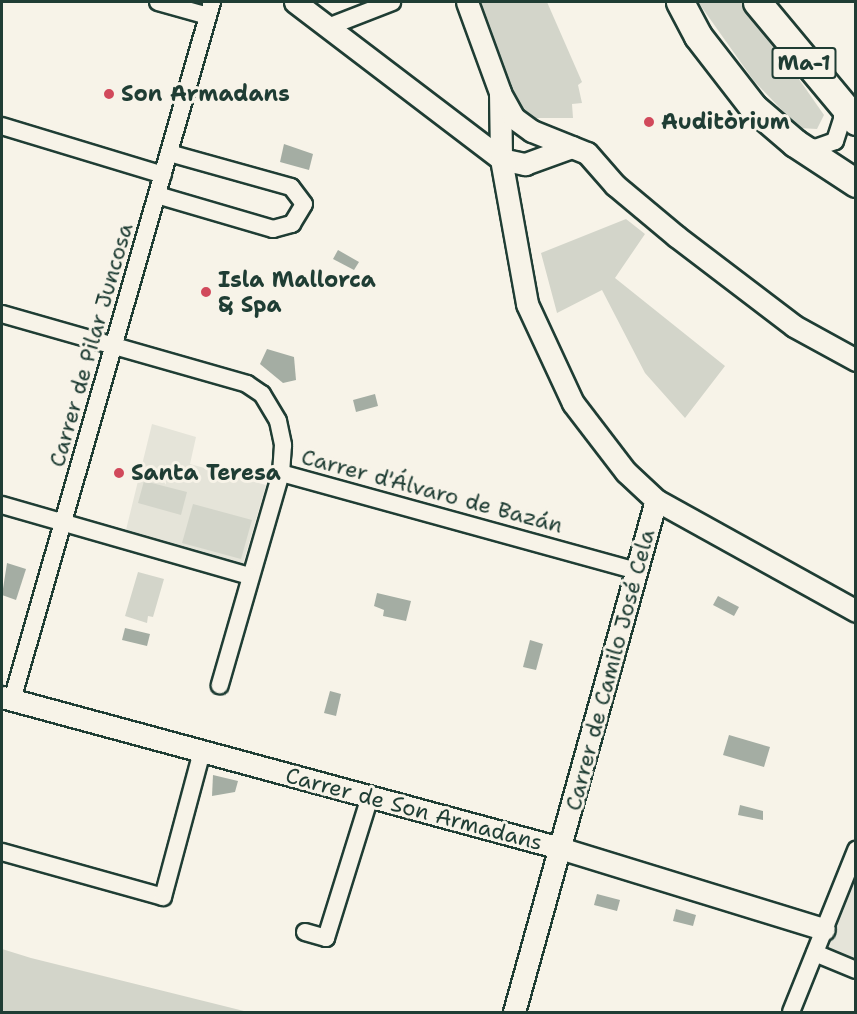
<!DOCTYPE html>
<meta charset="utf-8">
<style>
body{margin:0}
#map{position:relative;width:857px;height:1014px;overflow:hidden;background:#f7f3e8;font-family:"Shantell Sans",sans-serif}
div>[style]{position:absolute}
[style*='--x']{left:calc(var(--x)*1px);top:calc(var(--y)*1px);width:calc(var(--w)*1px);rotate:calc(var(--a)*1deg)}
.built>*{inset:0;background:#e5e4d9}
.green>*{inset:0;background:#d3d5ca}
.water>*{inset:0;background:#a4ada3}
.roads{filter:drop-shadow(2px 0 #1f3d34) drop-shadow(-2px 0 #1f3d34) drop-shadow(0 2px #1f3d34) drop-shadow(0 -2px #1f3d34)}
.minor>*{height:16px;margin:-8px;padding:0 8px;transform-origin:8px;border-radius:8px;background:#f7f3e8}
.tertiary>*{height:21px;margin:-10.5px;padding:0 10.5px;transform-origin:10.5px;border-radius:10.5px;background:#f7f3e8}
.trunk>*{height:27px;margin:-13.5px;padding:0 13.5px;transform-origin:13.5px;border-radius:13.5px;background:#f7f3e8}
.dots>*{width:16px;height:16px;translate:-50% -50%;box-sizing:border-box;border:3px solid #f7f3e8;border-radius:50%}
span{translate:-50% -50%;white-space:nowrap;text-align:center;line-height:1.15;-webkit-text-stroke:6px #f7f3e8;paint-order:stroke}
.shield-label span{padding:2px 4px;background:#f7f3e8;border:2px solid;border-radius:4px;-webkit-text-stroke-width:0}
.shield-label{font-size:21px;color:#1f3d34;font-weight:700}
.poi-label{font-size:22px;color:#1f3d34;font-weight:700}
.left{translate:0 -50%;text-align:left}
.street-label{font-size:22px;color:#1f3d34}
.frame{position:absolute;inset:0;border:3px solid #1f3d34;pointer-events:none}
</style>
<div id="map">
<div class="built">
<i style="clip-path:polygon(152px 424px,196px 437px,190px 464px,266px 485px,243px 564px,126px 530px)"></i>
<i style="clip-path:polygon(855px 879px,855px 960px,827px 949px)"></i>
</div>
<div class="green">
<i style="clip-path:polygon(480px 2px,547px 2px,582px 82px,578px 85px,582px 103px,572px 104px,573px 118px,535px 118px,513px 102px)"></i>
<i style="clip-path:polygon(698px 2px,745px 2px,824px 115px,817px 129px,799px 128px,754px 81px)"></i>
<i style="clip-path:polygon(626px 219px,645px 234px,615px 278px,725px 366px,685px 418px,645px 373px,602px 290px,557px 313px,541px 253px)"></i>
<i style="clip-path:polygon(144px 481px,187px 492px,181px 515px,138px 503px)"></i>
<i style="clip-path:polygon(193px 504px,252px 520px,241px 559px,182px 543px)"></i>
<i style="clip-path:polygon(138px 572px,164px 579px,153px 617px,148px 616px,147px 623px,125px 616px)"></i>
<i style="clip-path:polygon(2px 949px,31px 958px,248px 1012px,2px 1012px)"></i>
</div>
<div class="water">
<i style="clip-path:polygon(284px 144px,313px 154px,309px 170px,280px 162px)"></i>
<i style="clip-path:polygon(338px 250px,359px 262px,354px 270px,333px 259px)"></i>
<i style="clip-path:polygon(267px 349px,294px 357px,296px 380px,283px 383px,260px 364px)"></i>
<i style="clip-path:polygon(375px 394px,378px 406px,356px 412px,353px 400px)"></i>
<i style="clip-path:polygon(7px 563px,26px 569px,16px 600px,2px 595px)"></i>
<i style="clip-path:polygon(377px 593px,411px 601px,406px 621px,383px 616px,384px 610px,374px 606px)"></i>
<i style="clip-path:polygon(718px 596px,739px 607px,734px 616px,713px 605px)"></i>
<i style="clip-path:polygon(125px 628px,150px 634px,147px 646px,122px 640px)"></i>
<i style="clip-path:polygon(530px 640px,543px 644px,536px 670px,523px 667px)"></i>
<i style="clip-path:polygon(330px 691px,341px 694px,336px 716px,324px 713px)"></i>
<i style="clip-path:polygon(729px 735px,770px 747px,764px 767px,723px 755px)"></i>
<i style="clip-path:polygon(213px 775px,238px 781px,235px 792px,212px 796px)"></i>
<i style="clip-path:polygon(740px 805px,763px 811px,763px 820px,738px 815px)"></i>
<i style="clip-path:polygon(597px 894px,620px 900px,617px 911px,594px 905px)"></i>
<i style="clip-path:polygon(676px 909px,696px 915px,693px 926px,673px 921px)"></i>
</div>
<div class="roads">
<div class="minor">
<i style="--x:158;--y:2;--w:52;--a:15.6"></i>
<i style="--x:328;--y:27;--w:69;--a:-21.3"></i>
<i style="--x:2;--y:126;--w:168;--a:16.9"></i>
<i style="--x:804;--y:145;--w:11;--a:15"></i>
<i style="--x:815;--y:148;--w:21;--a:-19"></i>
<i style="--x:835;--y:141;--w:22;--a:-72"></i>
<i style="--x:842;--y:120;--w:14;--a:-90"></i>
<i style="--x:157;--y:195;--w:121;--a:16.3"></i>
<i style="--x:273;--y:229;--w:20;--a:-15"></i>
<i style="--x:292;--y:224;--w:23;--a:-59"></i>
<i style="--x:304;--y:204;--w:21;--a:-127"></i>
<i style="--x:291;--y:187;--w:127;--a:-164.4"></i>
<i style="--x:2;--y:314;--w:255;--a:15.9"></i>
<i style="--x:247;--y:384;--w:18;--a:34"></i>
<i style="--x:262;--y:394;--w:31;--a:59"></i>
<i style="--x:278;--y:421;--w:25;--a:78"></i>
<i style="--x:283;--y:445;--w:28;--a:94"></i>
<i style="--x:281;--y:473;--w:221;--a:106.1"></i>
<i style="--x:281;--y:473;--w:370;--a:15.4"></i>
<i style="--x:2;--y:505;--w:258;--a:16"></i>
<i style="--x:12;--y:700;--w:726;--a:-74.01"></i>
<i style="--x:2;--y:852;--w:167;--a:15.6"></i>
<i style="--x:163;--y:897;--w:151;--a:-75"></i>
<i style="--x:305;--y:932;--w:22;--a:16"></i>
<i style="--x:326;--y:938;--w:148;--a:-72.7"></i>
<i style="--x:815;--y:953;--w:44;--a:22.5"></i>
<i style="--x:791;--y:1012;--w:175;--a:-68.1"></i>
</div>
<div class="tertiary">
<i style="--x:295;--y:2;--w:259;--a:37.3"></i>
<i style="--x:501;--y:159;--w:25;--a:12"></i>
<i style="--x:525;--y:164;--w:50;--a:-19.9"></i>
<i style="--x:467;--y:2;--w:96;--a:69.9"></i>
<i style="--x:500;--y:92;--w:67;--a:89.1"></i>
<i style="--x:501;--y:159;--w:147;--a:79.8"></i>
<i style="--x:527;--y:304;--w:109;--a:65.1"></i>
<i style="--x:573;--y:403;--w:87;--a:52.5"></i>
<i style="--x:626;--y:472;--w:41;--a:43"></i>
<i style="--x:656;--y:500;--w:229;--a:29"></i>
<i style="--x:500;--y:93;--w:29;--a:61"></i>
<i style="--x:514;--y:118;--w:22;--a:36"></i>
<i style="--x:532;--y:131;--w:59;--a:21.8"></i>
<i style="--x:587;--y:153;--w:43;--a:48.8"></i>
<i style="--x:615;--y:185;--w:80;--a:39.9"></i>
<i style="--x:676;--y:236;--w:148;--a:37.3"></i>
<i style="--x:794;--y:326;--w:71;--a:28.7"></i>
<i style="--x:2;--y:697;--w:578;--a:15.14"></i>
<i style="--x:560;--y:848;--w:276;--a:17.1"></i>
<i style="--x:514;--y:1012;--w:531;--a:-74.5"></i>
</div>
<div class="trunk">
<i style="--x:680;--y:2;--w:38;--a:62"></i>
<i style="--x:698;--y:36;--w:90;--a:52.2"></i>
<i style="--x:753;--y:107;--w:55;--a:40.6"></i>
<i style="--x:795;--y:143;--w:73;--a:33.3"></i>
<i style="--x:757;--y:2;--w:155;--a:50.2"></i>
</div>
</div>
<div class="dots">
<i style="left:109px;top:94px;background:#d1495b"></i>
<i style="left:649px;top:122px;background:#d1495b"></i>
<i style="left:206px;top:292px;background:#d1495b"></i>
<i style="left:119px;top:473px;background:#d1495b"></i>
</div>
<div class="shield-label">
<span style="left:804px;top:63px">Ma-1</span>
</div>
<div class="poi-label">
<span class="left" style="left:121px;top:94px">Son Armadans</span>
<span class="left" style="left:661px;top:122px">Auditòrium</span>
<span class="left" style="left:218px;top:292px">Isla Mallorca<br>&amp; Spa</span>
<span class="left" style="left:131px;top:473px">Santa Teresa</span>
</div>
<div class="street-label">
<span style="left:91px;top:345px;rotate:-74deg">Carrer de Pilar Juncosa</span>
<span style="left:432px;top:491px;rotate:15deg">Carrer d'Álvaro de Bazán</span>
<span style="left:610px;top:670px;rotate:-75deg">Carrer de Camilo José Cela</span>
<span style="left:414px;top:809px;rotate:15deg">Carrer de Son Armadans</span>
</div>
<div class="frame"></div>
</div>
